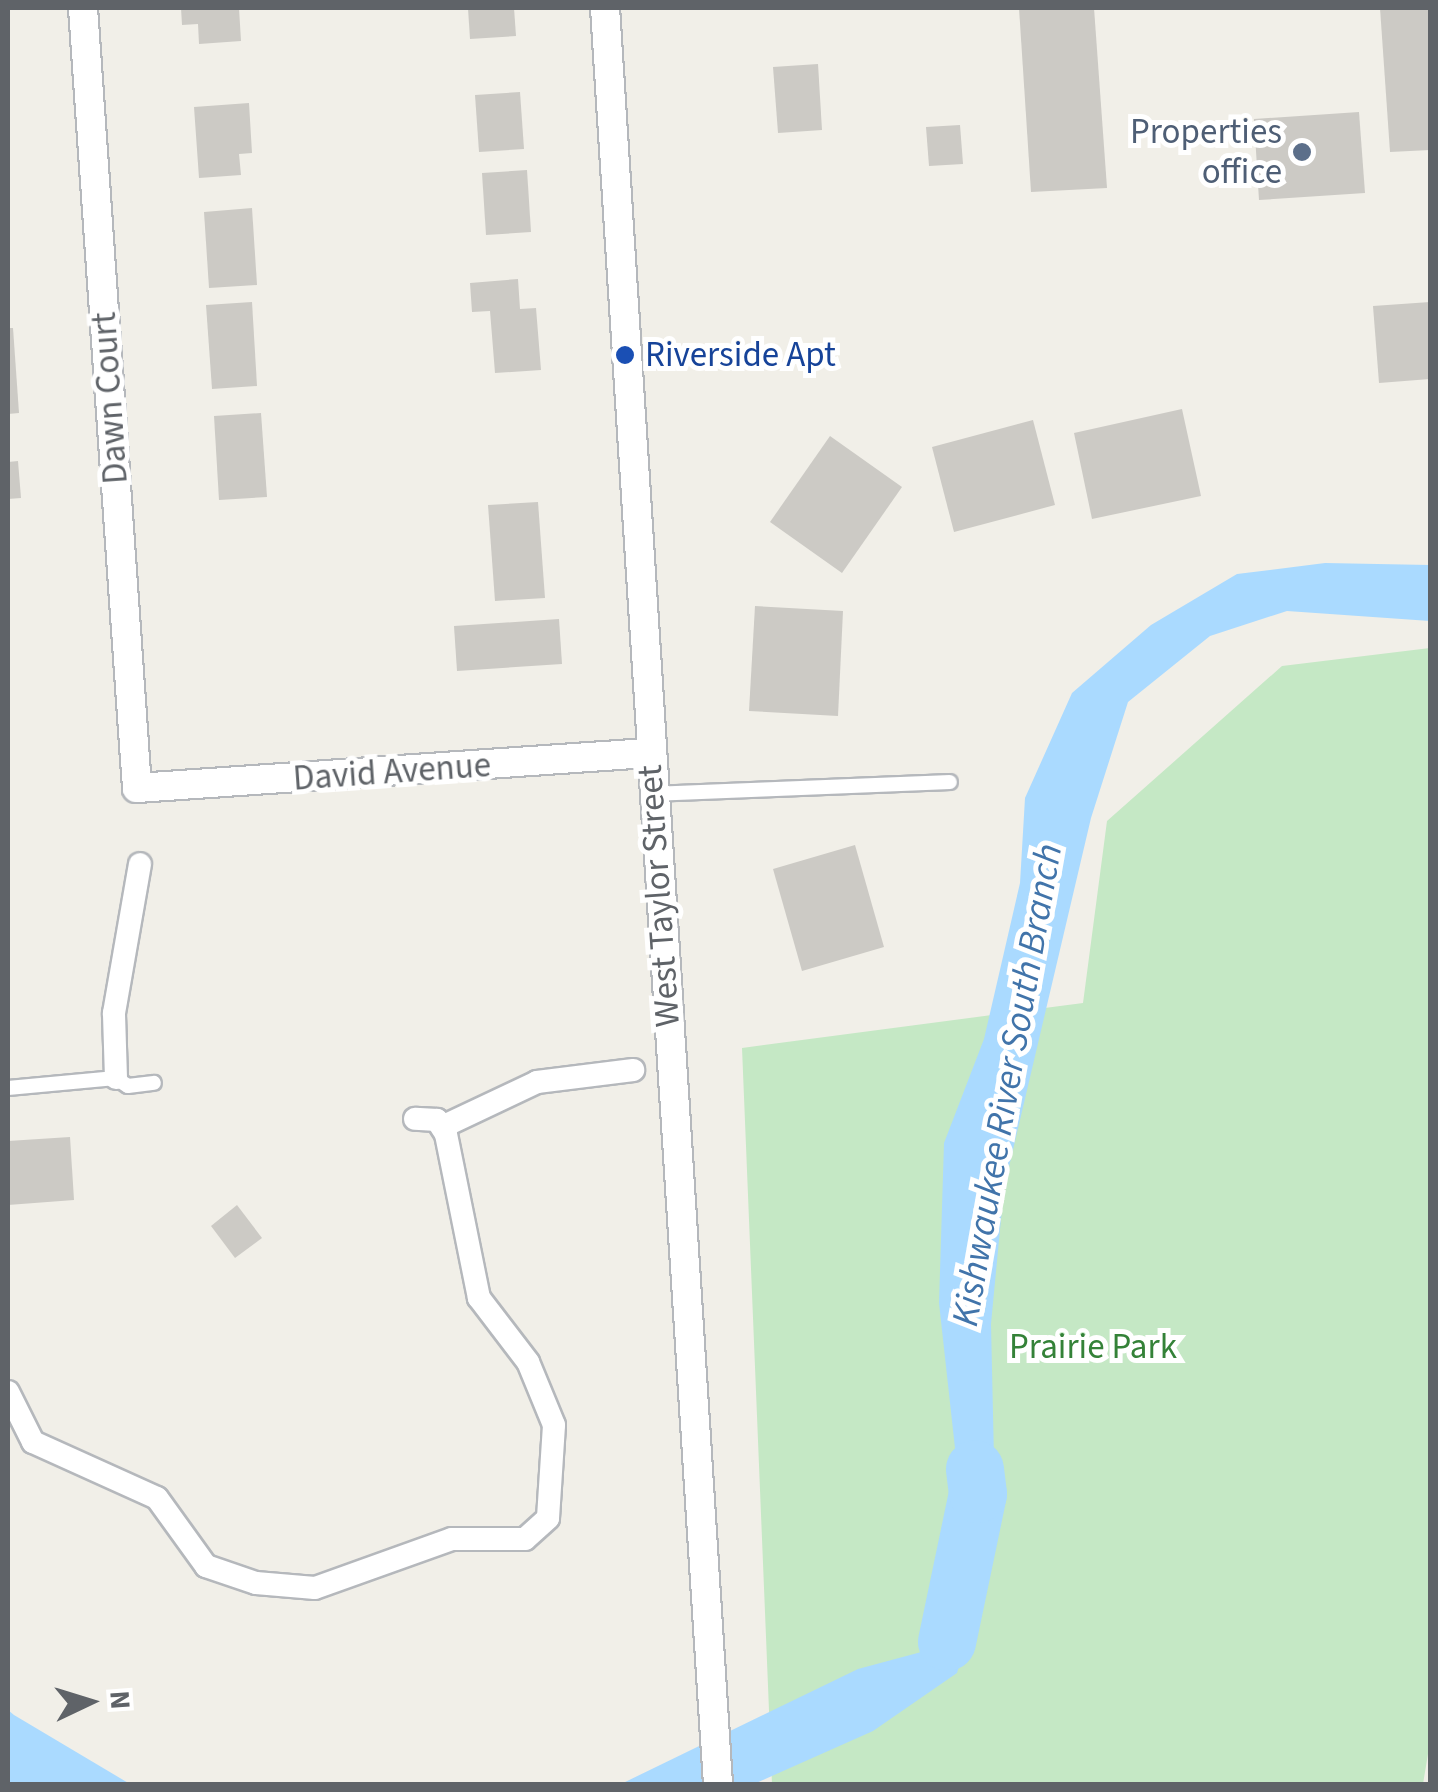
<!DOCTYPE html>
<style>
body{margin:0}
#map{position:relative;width:1438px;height:1792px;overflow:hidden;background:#f1efe8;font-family:"Source Sans 3",sans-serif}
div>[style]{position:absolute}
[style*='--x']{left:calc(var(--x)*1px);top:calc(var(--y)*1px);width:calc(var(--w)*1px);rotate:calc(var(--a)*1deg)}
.green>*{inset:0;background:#c5e8c5}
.water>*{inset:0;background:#aadaff}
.river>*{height:58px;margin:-29px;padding:0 29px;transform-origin:29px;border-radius:29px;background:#aadaff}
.building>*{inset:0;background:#cccac5}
.roads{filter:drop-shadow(2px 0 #b5b8bc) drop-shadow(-2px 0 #b5b8bc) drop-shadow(0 2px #b5b8bc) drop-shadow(0 -2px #b5b8bc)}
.service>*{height:14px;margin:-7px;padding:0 7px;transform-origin:7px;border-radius:7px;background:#fff}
.pedestrian>*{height:22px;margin:-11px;padding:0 11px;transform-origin:11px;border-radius:11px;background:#fff}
.minor>*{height:28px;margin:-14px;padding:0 14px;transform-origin:14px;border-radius:14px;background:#fff}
.dots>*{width:28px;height:28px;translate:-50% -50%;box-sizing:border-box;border:5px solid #fff;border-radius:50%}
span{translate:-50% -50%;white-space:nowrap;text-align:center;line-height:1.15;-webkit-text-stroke:10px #fff;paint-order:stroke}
.service-label{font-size:35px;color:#4e5e75}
.right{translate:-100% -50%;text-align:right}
.transit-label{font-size:35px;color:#164399}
.left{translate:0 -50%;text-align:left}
.street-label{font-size:35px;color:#5f6368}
.park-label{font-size:35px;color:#348238}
.water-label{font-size:38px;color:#4174aa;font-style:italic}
.frame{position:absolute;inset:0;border:10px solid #5f6368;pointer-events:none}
.north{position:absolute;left:40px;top:1652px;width:100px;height:100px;-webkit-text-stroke:8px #fff;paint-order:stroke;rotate:86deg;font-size:28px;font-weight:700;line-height:40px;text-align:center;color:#5f6368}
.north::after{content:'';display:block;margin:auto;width:35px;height:45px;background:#5f6368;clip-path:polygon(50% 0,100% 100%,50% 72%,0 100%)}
</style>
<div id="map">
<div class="green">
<i style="clip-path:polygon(1430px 648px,1430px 1742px,1423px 1784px,772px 1784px,742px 1048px,1083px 1003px,1107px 821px,1282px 666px)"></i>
</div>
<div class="water">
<i style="clip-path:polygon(1325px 563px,1430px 565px,1430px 621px,1287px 611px,1210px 636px,1128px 702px,1091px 818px,1004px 1188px,991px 1324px,996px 1548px,957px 1673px,873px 1731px,754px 1784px,621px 1784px,858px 1669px,925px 1651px,967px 1557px,939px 1303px,944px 1143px,984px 1039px,1020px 883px,1025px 798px,1072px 693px,1151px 625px,1237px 574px)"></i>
<i style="clip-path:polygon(8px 1710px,14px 1715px,130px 1784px,8px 1784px)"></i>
</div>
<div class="river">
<i style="--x:947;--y:1642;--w:151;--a:-78.2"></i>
<i style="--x:978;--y:1494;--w:25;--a:-97"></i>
</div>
<div class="building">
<i style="clip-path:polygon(181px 8px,239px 8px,241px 41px,199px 44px,198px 24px,182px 25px)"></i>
<i style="clip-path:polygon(468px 8px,514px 8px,516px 36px,470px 39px)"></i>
<i style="clip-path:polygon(1019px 8px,1094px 8px,1107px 188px,1031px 192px)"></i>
<i style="clip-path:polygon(1380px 8px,1430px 8px,1430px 150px,1390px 152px)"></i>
<i style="clip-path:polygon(818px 64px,822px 130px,778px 133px,773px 67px)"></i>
<i style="clip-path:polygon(520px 92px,524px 149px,479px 152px,475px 95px)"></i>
<i style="clip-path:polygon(249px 103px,252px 153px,239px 154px,241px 175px,199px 178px,194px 107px)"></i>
<i style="clip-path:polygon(1359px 112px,1365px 193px,1259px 200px,1254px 119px)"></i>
<i style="clip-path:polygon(960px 125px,963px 164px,929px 166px,926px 127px)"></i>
<i style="clip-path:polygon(527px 170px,531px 232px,486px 235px,482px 173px)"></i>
<i style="clip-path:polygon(252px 208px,257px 285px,209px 288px,204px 212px)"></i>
<i style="clip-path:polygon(518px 279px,520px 309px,536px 308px,541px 370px,495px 373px,490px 311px,472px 312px,470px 283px)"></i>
<i style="clip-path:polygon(252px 302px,257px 386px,212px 389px,206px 305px)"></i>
<i style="clip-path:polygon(1430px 302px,1430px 379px,1379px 383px,1373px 306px)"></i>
<i style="clip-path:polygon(8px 328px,13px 328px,19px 413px,8px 414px)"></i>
<i style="clip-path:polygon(1182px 409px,1201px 496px,1092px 519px,1074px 433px)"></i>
<i style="clip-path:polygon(261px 413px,267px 497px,219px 500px,214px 416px)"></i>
<i style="clip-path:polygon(1033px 420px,1055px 505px,954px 532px,932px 447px)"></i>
<i style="clip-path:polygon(830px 436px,902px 487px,842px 573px,770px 522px)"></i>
<i style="clip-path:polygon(18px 461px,21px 498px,8px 499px,8px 462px)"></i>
<i style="clip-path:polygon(538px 502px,545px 598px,495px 601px,488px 505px)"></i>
<i style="clip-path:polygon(755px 606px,843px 611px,838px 716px,749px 711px)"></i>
<i style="clip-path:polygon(559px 619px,562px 664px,457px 671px,454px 626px)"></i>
<i style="clip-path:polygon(855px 845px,884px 947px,802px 971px,773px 869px)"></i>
<i style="clip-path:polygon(70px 1137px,74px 1200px,8px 1205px,8px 1141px)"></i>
<i style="clip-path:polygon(237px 1205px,262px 1238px,235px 1258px,211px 1226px)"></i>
</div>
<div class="roads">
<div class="service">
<i style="--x:652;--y:794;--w:298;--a:-2.3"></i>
<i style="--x:8;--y:1088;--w:108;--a:-5.3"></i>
<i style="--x:116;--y:1078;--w:14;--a:34"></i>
<i style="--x:128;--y:1086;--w:26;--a:-7"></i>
</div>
<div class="pedestrian">
<i style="--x:116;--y:1078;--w:65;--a:-91.8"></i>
<i style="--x:114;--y:1013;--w:151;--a:-80.1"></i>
<i style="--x:442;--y:1127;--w:105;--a:-25.3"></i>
<i style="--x:537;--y:1082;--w:97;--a:-7.1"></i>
<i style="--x:8;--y:1392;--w:56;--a:63.4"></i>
<i style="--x:33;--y:1442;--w:136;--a:24.3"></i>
<i style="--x:157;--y:1498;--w:84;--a:54.2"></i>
<i style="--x:206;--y:1566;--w:53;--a:18.8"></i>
<i style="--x:256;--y:1583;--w:59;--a:4.8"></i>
<i style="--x:315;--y:1588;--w:145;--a:-19.7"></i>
<i style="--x:452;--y:1539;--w:73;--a:0"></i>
<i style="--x:525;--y:1539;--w:31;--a:-42"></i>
<i style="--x:548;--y:1518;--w:93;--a:-86.3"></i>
<i style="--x:554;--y:1425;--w:68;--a:-112.4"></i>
<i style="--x:528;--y:1362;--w:81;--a:-127.4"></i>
<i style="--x:479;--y:1298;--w:167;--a:-101.4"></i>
<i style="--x:446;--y:1134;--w:17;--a:-123"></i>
<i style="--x:437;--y:1120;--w:22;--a:-177"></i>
</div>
<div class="minor">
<i style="--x:83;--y:8;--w:782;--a:86.04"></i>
<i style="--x:137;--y:788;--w:512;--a:-3.92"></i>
<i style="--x:605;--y:8;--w:1780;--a:86.36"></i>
</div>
</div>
<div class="dots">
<i style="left:1302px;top:152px;background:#5c6f8a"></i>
<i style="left:625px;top:355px;background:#1a4fb4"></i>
</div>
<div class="service-label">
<span class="right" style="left:1282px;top:152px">Properties<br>office</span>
</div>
<div class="transit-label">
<span class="left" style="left:645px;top:355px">Riverside Apt</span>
</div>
<div class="street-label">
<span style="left:110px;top:398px;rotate:-94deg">Dawn Court</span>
<span style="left:392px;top:772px;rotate:-4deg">David Avenue</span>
<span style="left:659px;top:896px;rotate:-94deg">West Taylor Street</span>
</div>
<div class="park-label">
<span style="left:1093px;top:1347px">Prairie Park</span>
</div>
<div class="water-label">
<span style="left:1008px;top:1085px;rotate:-80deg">Kishwaukee River South Branch</span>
</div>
<div class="frame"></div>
<div class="north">N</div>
</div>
